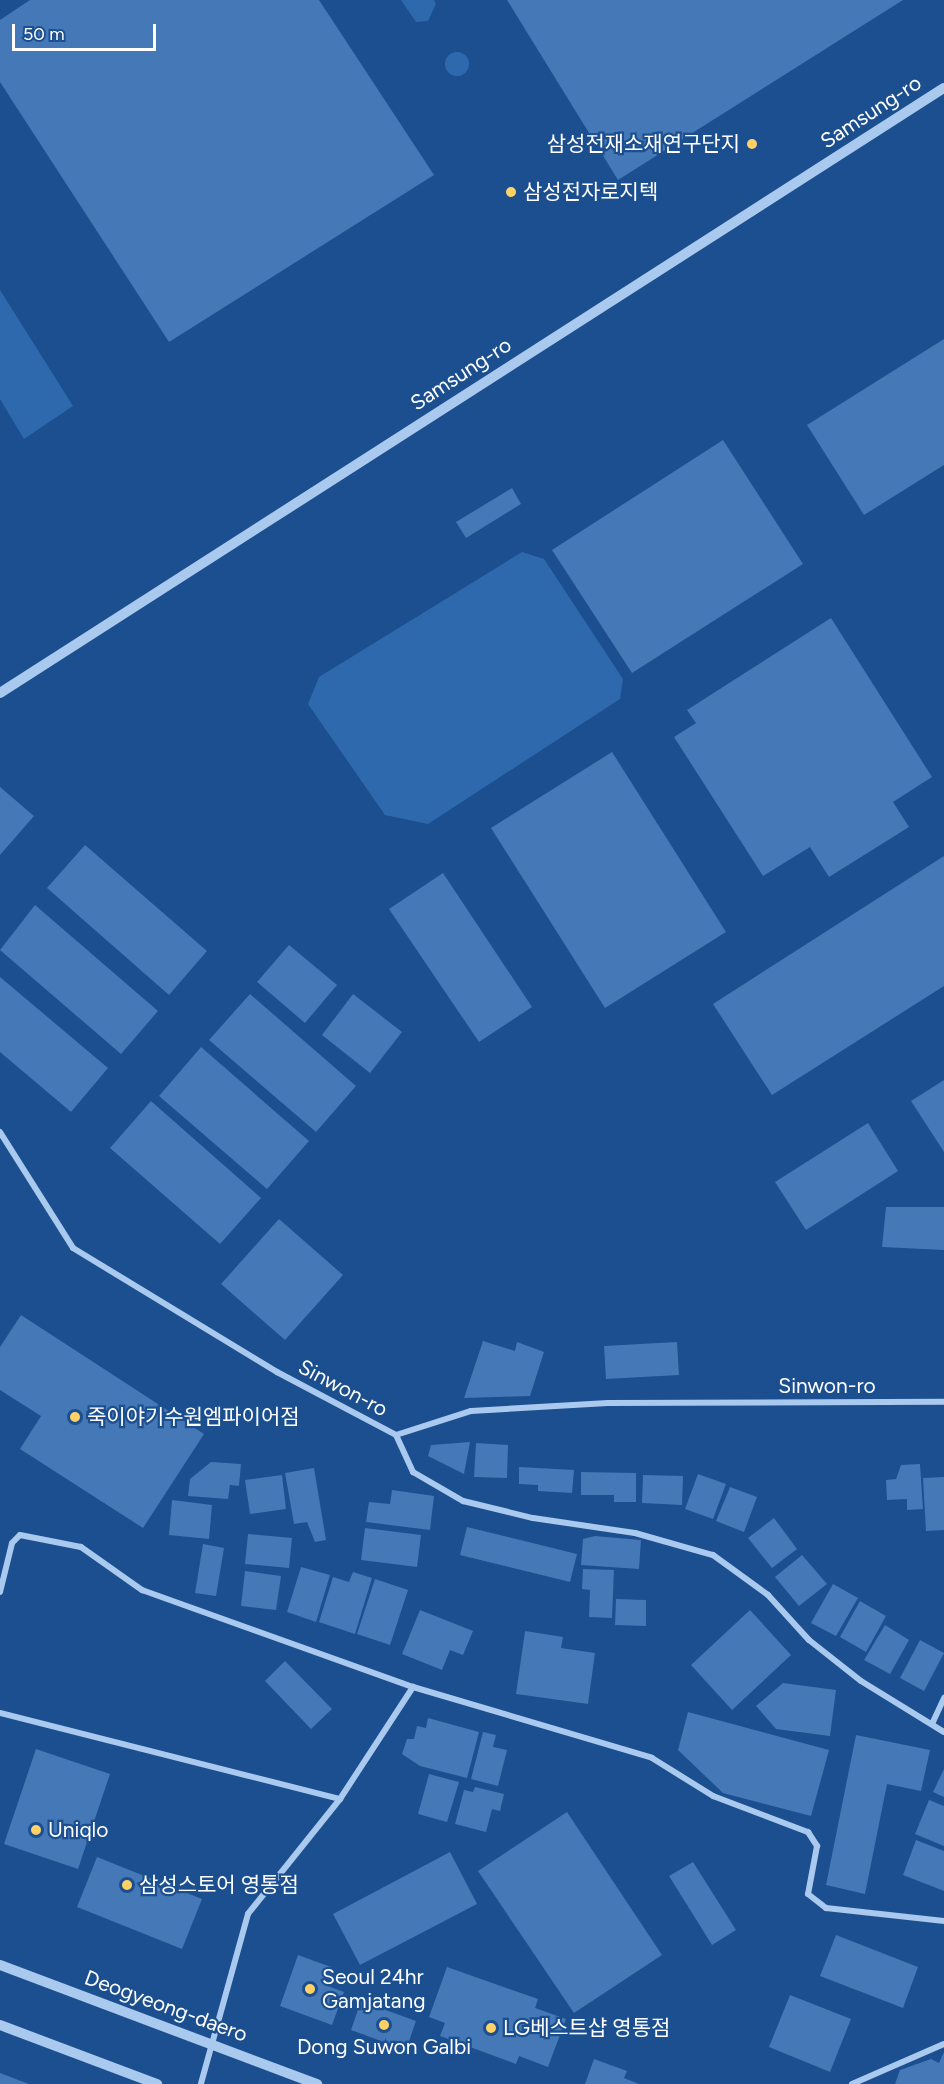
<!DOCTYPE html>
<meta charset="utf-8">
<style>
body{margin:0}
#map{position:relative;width:944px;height:2084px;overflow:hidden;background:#1b4f8f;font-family:Figtree,"Noto Sans KR",sans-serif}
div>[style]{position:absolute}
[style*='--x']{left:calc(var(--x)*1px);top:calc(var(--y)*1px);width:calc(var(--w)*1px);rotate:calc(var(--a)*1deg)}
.green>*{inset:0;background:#2e69ad}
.round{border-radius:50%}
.building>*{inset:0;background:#4478b7}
.minor>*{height:6px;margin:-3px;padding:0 3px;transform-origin:3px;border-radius:3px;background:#a9c9ee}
.tertiary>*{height:10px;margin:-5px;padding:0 5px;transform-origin:5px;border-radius:5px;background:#a9c9ee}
.dots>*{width:16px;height:16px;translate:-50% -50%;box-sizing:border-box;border:3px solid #1b4f8f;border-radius:50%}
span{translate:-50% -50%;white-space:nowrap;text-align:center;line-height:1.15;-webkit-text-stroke:4.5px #1b4f8f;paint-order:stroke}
.street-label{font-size:21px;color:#fff}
.poi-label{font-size:21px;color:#fff}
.right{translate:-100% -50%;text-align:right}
.left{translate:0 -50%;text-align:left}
.scale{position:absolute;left:12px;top:24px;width:144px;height:27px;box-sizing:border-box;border:3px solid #fff;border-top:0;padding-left:8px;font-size:18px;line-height:21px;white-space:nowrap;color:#fff;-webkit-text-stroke:4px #1b4f8f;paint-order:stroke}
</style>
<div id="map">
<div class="green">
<i style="clip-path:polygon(401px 0,434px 0,436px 4px,428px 21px,416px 22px)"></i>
<i class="round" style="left:445px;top:52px;width:24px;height:24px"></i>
<i style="clip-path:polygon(0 290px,73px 406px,24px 439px,0 399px)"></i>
<i style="clip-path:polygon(522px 552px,544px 559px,623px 679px,620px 699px,428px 824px,385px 815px,308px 704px,319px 677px)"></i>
</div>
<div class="building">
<i style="clip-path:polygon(30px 0,319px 0,434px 175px,169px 342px,0 82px,0 20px)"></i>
<i style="clip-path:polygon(507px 0,903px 0,618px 180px)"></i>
<i style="clip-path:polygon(944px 339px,944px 465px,864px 515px,807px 425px)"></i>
<i style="clip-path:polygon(723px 440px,803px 564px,632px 673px,552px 550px)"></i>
<i style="clip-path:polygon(512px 488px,521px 504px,466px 538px,456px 522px)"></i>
<i style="clip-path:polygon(831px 618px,932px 777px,893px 802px,909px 827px,829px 877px,810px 847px,763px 876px,674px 737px,696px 723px,687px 710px)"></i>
<i style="clip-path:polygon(612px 752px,726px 932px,605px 1008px,491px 828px)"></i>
<i style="clip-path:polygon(0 787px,34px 816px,0 855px)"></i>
<i style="clip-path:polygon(85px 845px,207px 951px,169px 995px,47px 888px)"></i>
<i style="clip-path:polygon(944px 856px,944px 986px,772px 1095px,713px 1004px)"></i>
<i style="clip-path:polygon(443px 873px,532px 1007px,479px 1042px,389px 909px)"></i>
<i style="clip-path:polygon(35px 905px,158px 1011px,121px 1054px,0 950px)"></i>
<i style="clip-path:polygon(289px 945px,337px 985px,305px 1023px,257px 982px)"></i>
<i style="clip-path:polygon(0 977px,108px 1068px,71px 1112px,0 1052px)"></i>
<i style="clip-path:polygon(250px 994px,356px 1086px,316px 1132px,209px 1040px)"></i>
<i style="clip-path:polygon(353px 994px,402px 1032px,370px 1073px,322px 1035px)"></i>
<i style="clip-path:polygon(201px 1047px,309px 1141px,267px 1189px,159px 1096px)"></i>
<i style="clip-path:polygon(944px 1080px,944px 1152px,911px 1101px)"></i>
<i style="clip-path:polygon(151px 1101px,261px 1198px,220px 1244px,110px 1148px)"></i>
<i style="clip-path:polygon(868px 1123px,898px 1171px,806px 1230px,775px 1182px)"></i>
<i style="clip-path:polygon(886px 1207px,944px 1207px,944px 1250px,882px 1247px)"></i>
<i style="clip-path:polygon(279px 1219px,343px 1275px,285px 1340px,221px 1284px)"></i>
<i style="clip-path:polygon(21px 1315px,204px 1434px,143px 1528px,20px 1449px,41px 1416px,0 1390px,0 1347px)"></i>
<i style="clip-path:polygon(483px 1341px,515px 1351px,517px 1342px,544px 1352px,530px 1396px,464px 1398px)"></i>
<i style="clip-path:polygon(677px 1342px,679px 1375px,606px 1379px,604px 1346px)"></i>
<i style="clip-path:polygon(470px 1442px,464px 1474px,428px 1456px,431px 1445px)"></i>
<i style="clip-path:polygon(476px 1443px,508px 1445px,507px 1478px,474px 1477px)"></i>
<i style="clip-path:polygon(211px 1462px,241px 1464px,239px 1486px,230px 1485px,228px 1499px,188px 1496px,190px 1479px)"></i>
<i style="clip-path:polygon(920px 1464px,923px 1509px,907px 1510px,907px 1499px,887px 1500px,886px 1480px,896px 1479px,901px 1465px)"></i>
<i style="clip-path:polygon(519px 1467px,574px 1470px,572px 1493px,538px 1491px,538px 1485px,519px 1484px)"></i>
<i style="clip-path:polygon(314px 1468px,326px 1540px,315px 1542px,307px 1522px,294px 1524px,285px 1473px)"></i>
<i style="clip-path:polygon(581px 1472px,636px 1473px,636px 1502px,614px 1502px,614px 1495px,581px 1495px)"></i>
<i style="clip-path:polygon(698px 1474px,726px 1484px,713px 1519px,685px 1509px)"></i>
<i style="clip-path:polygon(282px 1475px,286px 1509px,250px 1514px,245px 1480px)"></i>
<i style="clip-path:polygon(643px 1475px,683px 1476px,682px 1505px,642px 1503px)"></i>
<i style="clip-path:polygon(944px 1477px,944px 1530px,926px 1531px,923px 1478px)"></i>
<i style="clip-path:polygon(730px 1487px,757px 1497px,744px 1532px,716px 1521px)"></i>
<i style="clip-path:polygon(392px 1490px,434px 1496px,430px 1530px,366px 1522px,369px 1502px,390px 1504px)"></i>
<i style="clip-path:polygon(172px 1500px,212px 1505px,209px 1539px,169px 1535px)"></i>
<i style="clip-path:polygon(774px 1518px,797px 1549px,772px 1568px,748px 1538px)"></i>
<i style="clip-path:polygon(467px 1527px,577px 1554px,570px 1582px,460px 1555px)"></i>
<i style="clip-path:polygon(365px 1528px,421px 1535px,417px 1567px,361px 1560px)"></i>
<i style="clip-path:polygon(248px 1534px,292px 1538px,289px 1568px,245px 1564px)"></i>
<i style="clip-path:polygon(595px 1536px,641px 1540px,639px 1569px,581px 1565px,583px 1539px)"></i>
<i style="clip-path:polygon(203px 1544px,224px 1548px,216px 1596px,195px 1593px)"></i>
<i style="clip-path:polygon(802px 1555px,827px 1584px,799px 1606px,775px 1577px)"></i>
<i style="clip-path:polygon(301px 1567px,330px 1575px,316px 1622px,287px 1612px)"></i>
<i style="clip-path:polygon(583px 1569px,614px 1570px,612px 1618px,589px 1617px,590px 1590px,582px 1589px)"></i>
<i style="clip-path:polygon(245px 1571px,281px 1576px,276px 1610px,241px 1606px)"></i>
<i style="clip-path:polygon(353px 1572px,372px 1578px,355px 1634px,319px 1622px,333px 1577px,349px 1582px)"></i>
<i style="clip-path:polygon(375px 1579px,408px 1590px,390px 1645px,357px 1634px)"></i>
<i style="clip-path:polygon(833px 1584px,858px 1598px,836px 1636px,811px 1623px)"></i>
<i style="clip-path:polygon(616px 1599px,646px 1600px,646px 1626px,615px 1625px)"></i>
<i style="clip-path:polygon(860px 1601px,886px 1616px,866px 1652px,840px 1637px)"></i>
<i style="clip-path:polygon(420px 1610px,473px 1631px,463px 1655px,450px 1650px,442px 1670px,402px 1654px)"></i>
<i style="clip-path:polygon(750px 1610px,791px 1655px,732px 1710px,691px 1665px)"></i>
<i style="clip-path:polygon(885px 1625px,909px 1640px,890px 1674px,864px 1660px)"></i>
<i style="clip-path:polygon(525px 1631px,563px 1637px,561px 1648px,595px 1653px,588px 1704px,516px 1694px)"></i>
<i style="clip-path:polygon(920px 1640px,944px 1653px,924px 1691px,900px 1678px)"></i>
<i style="clip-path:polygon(285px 1661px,332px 1709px,311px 1729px,265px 1681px)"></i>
<i style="clip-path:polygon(783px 1683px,836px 1690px,830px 1736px,776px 1729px,756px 1706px)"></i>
<i style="clip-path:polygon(688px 1712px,829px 1750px,811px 1816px,723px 1793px,678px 1750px)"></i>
<i style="clip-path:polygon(428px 1718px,479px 1732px,467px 1778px,420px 1766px,402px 1754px,407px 1739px,414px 1739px,417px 1726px,426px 1728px)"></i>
<i style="clip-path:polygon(483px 1732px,496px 1735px,493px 1747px,507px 1750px,498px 1786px,471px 1779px)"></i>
<i style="clip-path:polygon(856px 1735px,930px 1750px,921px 1791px,887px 1784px,865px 1894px,826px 1885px)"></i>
<i style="clip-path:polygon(36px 1749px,110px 1774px,78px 1869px,4px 1844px)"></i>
<i style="clip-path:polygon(944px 1769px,944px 1797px,933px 1792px)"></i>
<i style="clip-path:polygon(429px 1774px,459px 1782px,447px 1822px,418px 1814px)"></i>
<i style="clip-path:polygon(475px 1787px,504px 1794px,500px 1811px,492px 1809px,486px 1832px,455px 1824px,464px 1790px,473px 1792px)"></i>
<i style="clip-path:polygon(929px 1800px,944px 1806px,944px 1846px,915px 1834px)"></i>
<i style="clip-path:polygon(567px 1812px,662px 1955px,574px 2013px,478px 1871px)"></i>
<i style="clip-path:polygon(916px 1840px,944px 1851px,944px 1891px,903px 1875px)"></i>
<i style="clip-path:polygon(450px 1852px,477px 1904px,360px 1965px,333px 1914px)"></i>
<i style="clip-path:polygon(97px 1857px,202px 1899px,182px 1949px,77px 1907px)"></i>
<i style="clip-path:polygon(693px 1862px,736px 1930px,712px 1945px,669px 1876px)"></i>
<i style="clip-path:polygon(836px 1935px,918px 1967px,903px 2008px,820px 1976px)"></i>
<i style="clip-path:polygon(298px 1955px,331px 1967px,325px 1985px,344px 1992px,332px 2025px,280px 2006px)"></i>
<i style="clip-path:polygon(447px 1967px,538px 1999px,535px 2008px,566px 2019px,548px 2067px,519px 2056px,516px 2064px,440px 2036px,445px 2023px,429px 2017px)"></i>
<i style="clip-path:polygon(790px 1995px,851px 2019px,830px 2072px,769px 2047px)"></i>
<i style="clip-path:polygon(361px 2001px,416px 2021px,406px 2050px,351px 2030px)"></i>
<i style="clip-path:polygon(944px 2052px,944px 2084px,895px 2084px,900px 2070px,931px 2059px,939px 2063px)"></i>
<i style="clip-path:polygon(594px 2059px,627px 2071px,624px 2078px,639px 2084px,585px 2084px)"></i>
<i style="clip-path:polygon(0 2073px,29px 2084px,0 2084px)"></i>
</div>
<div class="minor">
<i style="--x:0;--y:1132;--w:137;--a:57.8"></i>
<i style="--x:73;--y:1248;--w:239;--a:31.3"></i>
<i style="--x:277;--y:1372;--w:135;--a:27.9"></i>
<i style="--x:396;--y:1435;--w:79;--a:-17.7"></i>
<i style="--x:471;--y:1411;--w:137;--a:-3.3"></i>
<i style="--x:608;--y:1403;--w:336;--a:-0.2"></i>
<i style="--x:396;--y:1435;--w:41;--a:65.3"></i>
<i style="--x:413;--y:1472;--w:58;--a:30.1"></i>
<i style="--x:463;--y:1501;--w:72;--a:13.7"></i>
<i style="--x:533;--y:1518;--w:103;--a:8.4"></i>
<i style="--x:635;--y:1533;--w:81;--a:15.8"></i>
<i style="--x:713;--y:1555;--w:68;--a:36"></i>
<i style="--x:768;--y:1595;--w:61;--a:47.7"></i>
<i style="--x:809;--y:1640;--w:66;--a:38.3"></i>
<i style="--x:861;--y:1681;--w:97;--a:31.6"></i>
<i style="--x:0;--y:1592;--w:50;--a:-76.2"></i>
<i style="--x:12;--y:1543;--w:11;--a:-45"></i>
<i style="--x:20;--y:1535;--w:62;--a:11.1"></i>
<i style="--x:81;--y:1547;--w:75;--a:35.2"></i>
<i style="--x:142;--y:1590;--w:288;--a:19.7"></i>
<i style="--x:413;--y:1687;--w:249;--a:16.5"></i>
<i style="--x:652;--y:1758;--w:72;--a:31.9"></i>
<i style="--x:713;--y:1796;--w:102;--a:20.8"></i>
<i style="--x:808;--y:1832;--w:17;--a:57"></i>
<i style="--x:817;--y:1846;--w:49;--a:100.6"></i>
<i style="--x:808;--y:1894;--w:23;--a:38"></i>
<i style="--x:826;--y:1908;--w:119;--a:6.3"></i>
<i style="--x:0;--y:1713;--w:351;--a:14.2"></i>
<i style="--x:340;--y:1799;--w:147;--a:128.7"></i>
<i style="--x:248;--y:1914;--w:176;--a:105.5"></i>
<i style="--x:932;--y:1724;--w:29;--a:-65"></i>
<i style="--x:340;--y:1799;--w:134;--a:-56.9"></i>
<i style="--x:852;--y:2084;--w:100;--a:-23.5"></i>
</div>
<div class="tertiary">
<i style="--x:0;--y:693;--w:1121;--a:-32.66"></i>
<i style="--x:0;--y:1965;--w:339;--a:20.6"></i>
<i style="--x:0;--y:2025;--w:168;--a:20.6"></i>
</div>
<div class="dots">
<i style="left:752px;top:144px;background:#ffd166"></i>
<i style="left:511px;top:192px;background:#ffd166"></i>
<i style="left:75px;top:1417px;background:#ffd166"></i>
<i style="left:36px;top:1830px;background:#ffd166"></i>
<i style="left:127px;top:1885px;background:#ffd166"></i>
<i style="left:310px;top:1989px;background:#ffd166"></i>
<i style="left:384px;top:2025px;background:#ffd166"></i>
<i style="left:491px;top:2028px;background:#ffd166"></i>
</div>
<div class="street-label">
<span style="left:871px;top:112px;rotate:-33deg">Samsung-ro</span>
<span style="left:461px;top:374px;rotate:-33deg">Samsung-ro</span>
<span style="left:827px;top:1386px">Sinwon-ro</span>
<span style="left:343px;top:1388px;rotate:28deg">Sinwon-ro</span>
<span style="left:166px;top:2006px;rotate:20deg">Deogyeong-daero</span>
</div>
<div class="poi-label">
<span class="right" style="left:740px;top:144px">삼성전재소재연구단지</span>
<span class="left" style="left:523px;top:192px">삼성전자로지텍</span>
<span class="left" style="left:87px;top:1417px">죽이야기수원엠파이어점</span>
<span class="left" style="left:48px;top:1830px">Uniqlo</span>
<span class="left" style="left:139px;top:1885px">삼성스토어 영통점</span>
<span class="left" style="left:322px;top:1989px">Seoul 24hr<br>Gamjatang</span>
<span class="left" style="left:503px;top:2028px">LG베스트샵 영통점</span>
<span style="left:384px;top:2047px">Dong Suwon Galbi</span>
</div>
<div class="scale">50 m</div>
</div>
